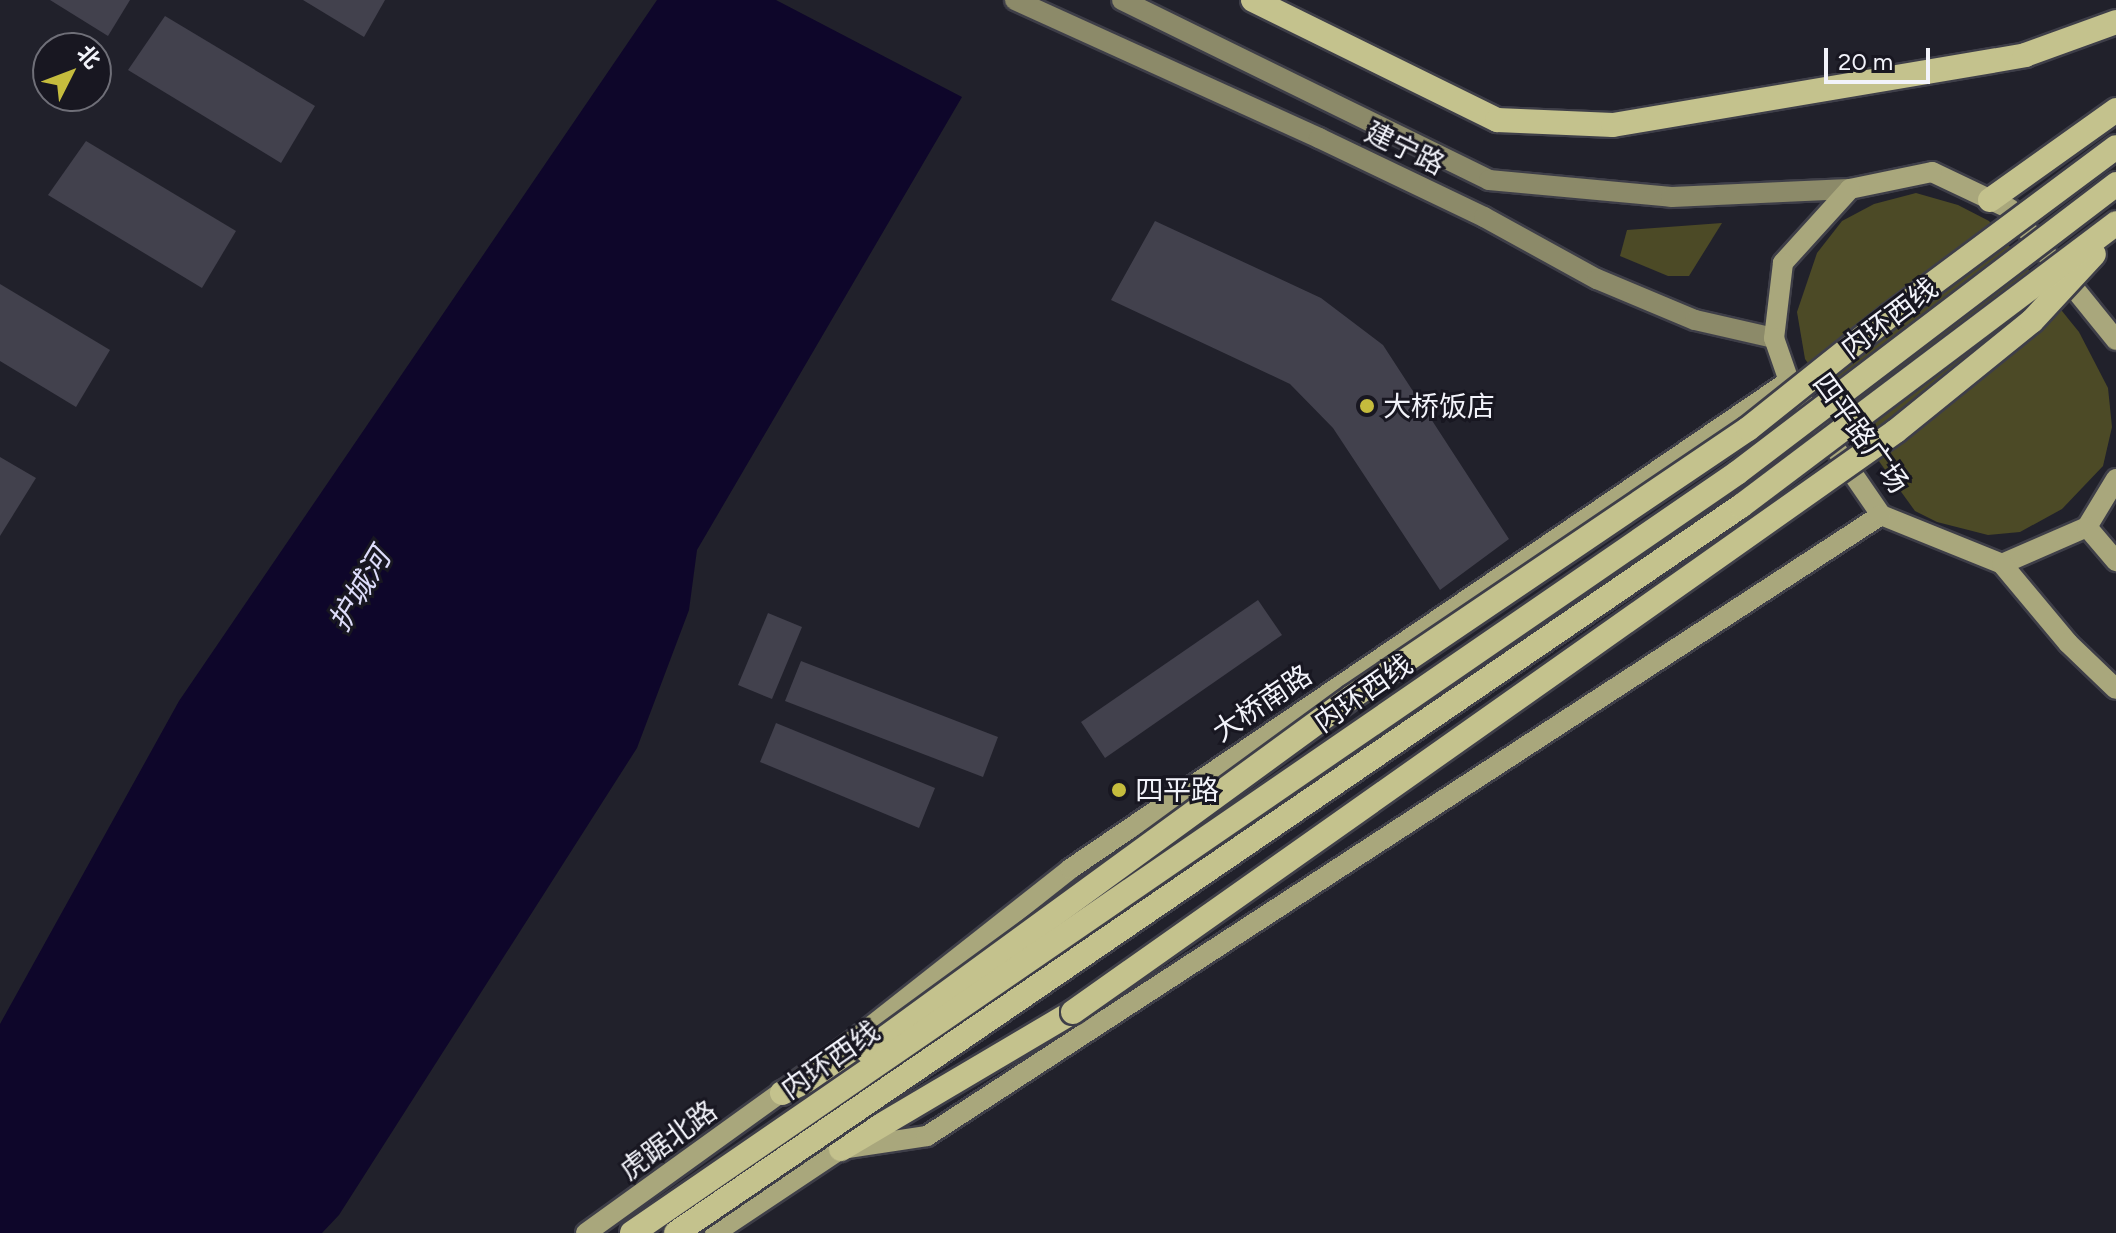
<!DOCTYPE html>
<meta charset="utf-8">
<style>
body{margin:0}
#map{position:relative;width:2116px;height:1233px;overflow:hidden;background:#21212b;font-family:Figtree,"Noto Sans SC",sans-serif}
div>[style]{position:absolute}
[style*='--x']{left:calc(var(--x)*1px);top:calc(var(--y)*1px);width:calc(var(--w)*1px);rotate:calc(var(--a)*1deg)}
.green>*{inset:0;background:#4c4a26}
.water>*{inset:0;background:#0e062a}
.building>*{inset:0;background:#42414d}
.roads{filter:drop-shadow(2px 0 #3e3e48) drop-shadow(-2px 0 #3e3e48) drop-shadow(0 2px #3e3e48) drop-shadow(0 -2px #3e3e48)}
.secondary>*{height:20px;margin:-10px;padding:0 10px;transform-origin:10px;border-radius:10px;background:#8c8a69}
.primary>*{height:20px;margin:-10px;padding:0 10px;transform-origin:10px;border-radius:10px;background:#a9a77c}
.highway>*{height:24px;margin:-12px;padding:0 12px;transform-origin:12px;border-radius:12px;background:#c4c28d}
.bridges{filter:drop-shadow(2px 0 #3e3e48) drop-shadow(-2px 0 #3e3e48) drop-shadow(0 2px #3e3e48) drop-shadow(0 -2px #3e3e48)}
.highway-bridge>*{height:24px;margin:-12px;padding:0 12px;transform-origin:12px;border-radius:12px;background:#c4c28d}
.dots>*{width:22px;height:22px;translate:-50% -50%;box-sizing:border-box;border:4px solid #181721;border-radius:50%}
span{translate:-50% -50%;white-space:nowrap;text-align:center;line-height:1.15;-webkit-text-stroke:6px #181721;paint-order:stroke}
.street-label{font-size:28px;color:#f2f3fa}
.poi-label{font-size:28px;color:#f2f3fa}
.left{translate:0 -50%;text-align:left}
.water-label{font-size:30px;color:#dddcfa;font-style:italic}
.north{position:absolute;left:32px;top:32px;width:80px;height:80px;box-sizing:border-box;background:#181721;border:2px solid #6f6f78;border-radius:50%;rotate:48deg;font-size:22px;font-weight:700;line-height:32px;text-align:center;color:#f2f3fa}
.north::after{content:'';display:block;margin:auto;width:28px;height:36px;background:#c5bc3d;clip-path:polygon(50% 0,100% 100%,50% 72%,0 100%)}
.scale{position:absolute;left:1824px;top:48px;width:106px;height:36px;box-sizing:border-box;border:4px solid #f2f3fa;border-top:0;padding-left:10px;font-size:24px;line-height:28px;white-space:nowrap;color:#f2f3fa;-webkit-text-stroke:6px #181721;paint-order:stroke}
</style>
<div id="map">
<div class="green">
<i style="clip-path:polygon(1916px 193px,1958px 205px,1989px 221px,2079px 332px,2108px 388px,2112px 427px,2103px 466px,2062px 509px,2020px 532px,1988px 535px,1937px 522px,1915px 511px,1805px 359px,1797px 312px,1817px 253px,1842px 221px,1874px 204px)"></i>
<i style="clip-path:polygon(1722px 223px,1689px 276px,1668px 276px,1620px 256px,1627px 230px)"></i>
</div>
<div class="water">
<i style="clip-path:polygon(657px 0,776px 0,962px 97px,697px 550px,689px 610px,637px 748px,339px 1215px,322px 1233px,0 1233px,0 1024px,179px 701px)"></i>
</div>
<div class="building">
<i style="clip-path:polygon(50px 0,130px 0,108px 36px)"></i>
<i style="clip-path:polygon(303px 0,385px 0,364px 37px)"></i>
<i style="clip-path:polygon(165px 16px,315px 106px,281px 163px,128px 70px)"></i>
<i style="clip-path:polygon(86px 141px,236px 231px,202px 288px,48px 195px)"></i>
<i style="clip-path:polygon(1155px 221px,1321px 298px,1383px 345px,1509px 539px,1440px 590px,1333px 428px,1290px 384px,1111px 300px)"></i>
<i style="clip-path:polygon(0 284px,110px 350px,76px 407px,0 361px)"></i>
<i style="clip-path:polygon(0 457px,36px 478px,0 536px)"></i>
<i style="clip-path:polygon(1258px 600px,1282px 635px,1105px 758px,1081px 722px)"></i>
<i style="clip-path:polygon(768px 613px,802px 627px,772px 699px,738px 685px)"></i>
<i style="clip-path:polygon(801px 661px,998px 737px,983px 777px,785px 701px)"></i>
<i style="clip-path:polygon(776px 723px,935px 788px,919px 828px,760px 762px)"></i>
</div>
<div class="roads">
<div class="secondary">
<i style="--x:1015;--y:0;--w:334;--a:24.4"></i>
<i style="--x:1319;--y:138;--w:183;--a:25.6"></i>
<i style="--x:1484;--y:217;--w:129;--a:28.8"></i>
<i style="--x:1597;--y:279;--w:106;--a:22.7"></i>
<i style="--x:1695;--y:320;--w:81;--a:12.8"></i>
<i style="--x:1122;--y:0;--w:409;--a:26.1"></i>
<i style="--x:1489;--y:180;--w:183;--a:5.3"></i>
<i style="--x:1671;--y:197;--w:179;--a:-2.6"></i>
</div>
<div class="primary">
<i style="--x:2116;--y:340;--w:169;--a:-129"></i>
<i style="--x:2010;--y:209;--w:86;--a:-154.6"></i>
<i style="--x:1932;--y:172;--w:84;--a:168.3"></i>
<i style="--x:1850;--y:189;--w:100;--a:132.2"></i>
<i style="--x:1783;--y:263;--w:76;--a:96.8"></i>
<i style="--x:1774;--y:338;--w:46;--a:70.8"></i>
<i style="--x:1789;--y:381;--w:163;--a:55.5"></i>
<i style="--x:1881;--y:515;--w:131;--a:22"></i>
<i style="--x:2002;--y:564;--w:93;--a:-23.5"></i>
<i style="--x:2087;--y:527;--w:56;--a:-58.9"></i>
<i style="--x:2087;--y:527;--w:45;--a:49.5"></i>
<i style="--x:2002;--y:564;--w:103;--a:50.1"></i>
<i style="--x:2068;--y:643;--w:66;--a:43.8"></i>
<i style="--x:586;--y:1233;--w:332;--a:-35.8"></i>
<i style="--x:855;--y:1039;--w:274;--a:-38.3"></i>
<i style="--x:1070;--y:869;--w:869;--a:-34.17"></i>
<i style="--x:715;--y:1233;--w:151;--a:-33.7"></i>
<i style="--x:841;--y:1149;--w:87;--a:-8.6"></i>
<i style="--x:927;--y:1136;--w:1138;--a:-33.06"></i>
</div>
<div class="highway">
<i style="--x:1253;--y:0;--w:272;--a:26.2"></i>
<i style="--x:1497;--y:120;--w:116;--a:2.5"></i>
<i style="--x:1613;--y:125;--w:418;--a:-9.6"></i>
<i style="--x:2025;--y:55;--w:97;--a:-19.9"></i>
<i style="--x:1990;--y:200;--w:155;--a:-35.5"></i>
<i style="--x:782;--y:1093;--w:95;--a:-26.3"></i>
<i style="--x:841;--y:1149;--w:269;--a:-30.6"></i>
</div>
</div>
<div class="bridges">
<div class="highway-bridge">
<i style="--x:1073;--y:1012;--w:1007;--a:-35.22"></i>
<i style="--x:1896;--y:431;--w:175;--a:-39"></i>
<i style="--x:2032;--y:321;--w:91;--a:-47.2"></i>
<i style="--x:867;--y:1051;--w:600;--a:-36.13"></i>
<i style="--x:1352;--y:697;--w:478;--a:-34.1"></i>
<i style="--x:1748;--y:429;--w:184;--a:-38.6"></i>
<i style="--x:1892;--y:314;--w:279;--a:-36.7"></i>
<i style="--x:632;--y:1233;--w:1341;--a:-34.52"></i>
<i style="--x:1737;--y:473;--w:477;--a:-37.3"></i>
<i style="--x:676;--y:1233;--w:1289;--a:-34.32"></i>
<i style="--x:1741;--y:506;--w:470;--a:-37"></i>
</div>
</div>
<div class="dots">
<i style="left:1367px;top:406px;background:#c5bc3d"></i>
<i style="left:1119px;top:790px;background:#c5bc3d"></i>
</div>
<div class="street-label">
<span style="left:1405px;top:148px;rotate:26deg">建宁路</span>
<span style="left:1889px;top:318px;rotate:-37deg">内环西线</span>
<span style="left:1861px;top:433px;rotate:54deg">四平路广场</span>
<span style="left:1363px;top:693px;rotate:-35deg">内环西线</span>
<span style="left:1262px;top:703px;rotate:-34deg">大桥南路</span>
<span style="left:830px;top:1060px;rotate:-35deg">内环西线</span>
<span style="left:668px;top:1140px;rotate:-36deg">虎踞北路</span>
</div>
<div class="poi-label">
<span class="left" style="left:1383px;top:406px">大桥饭店</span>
<span class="left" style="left:1135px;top:790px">四平路</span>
</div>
<div class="water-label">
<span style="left:360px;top:590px;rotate:-59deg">护城河</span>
</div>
<div class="north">北</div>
<div class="scale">20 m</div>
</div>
